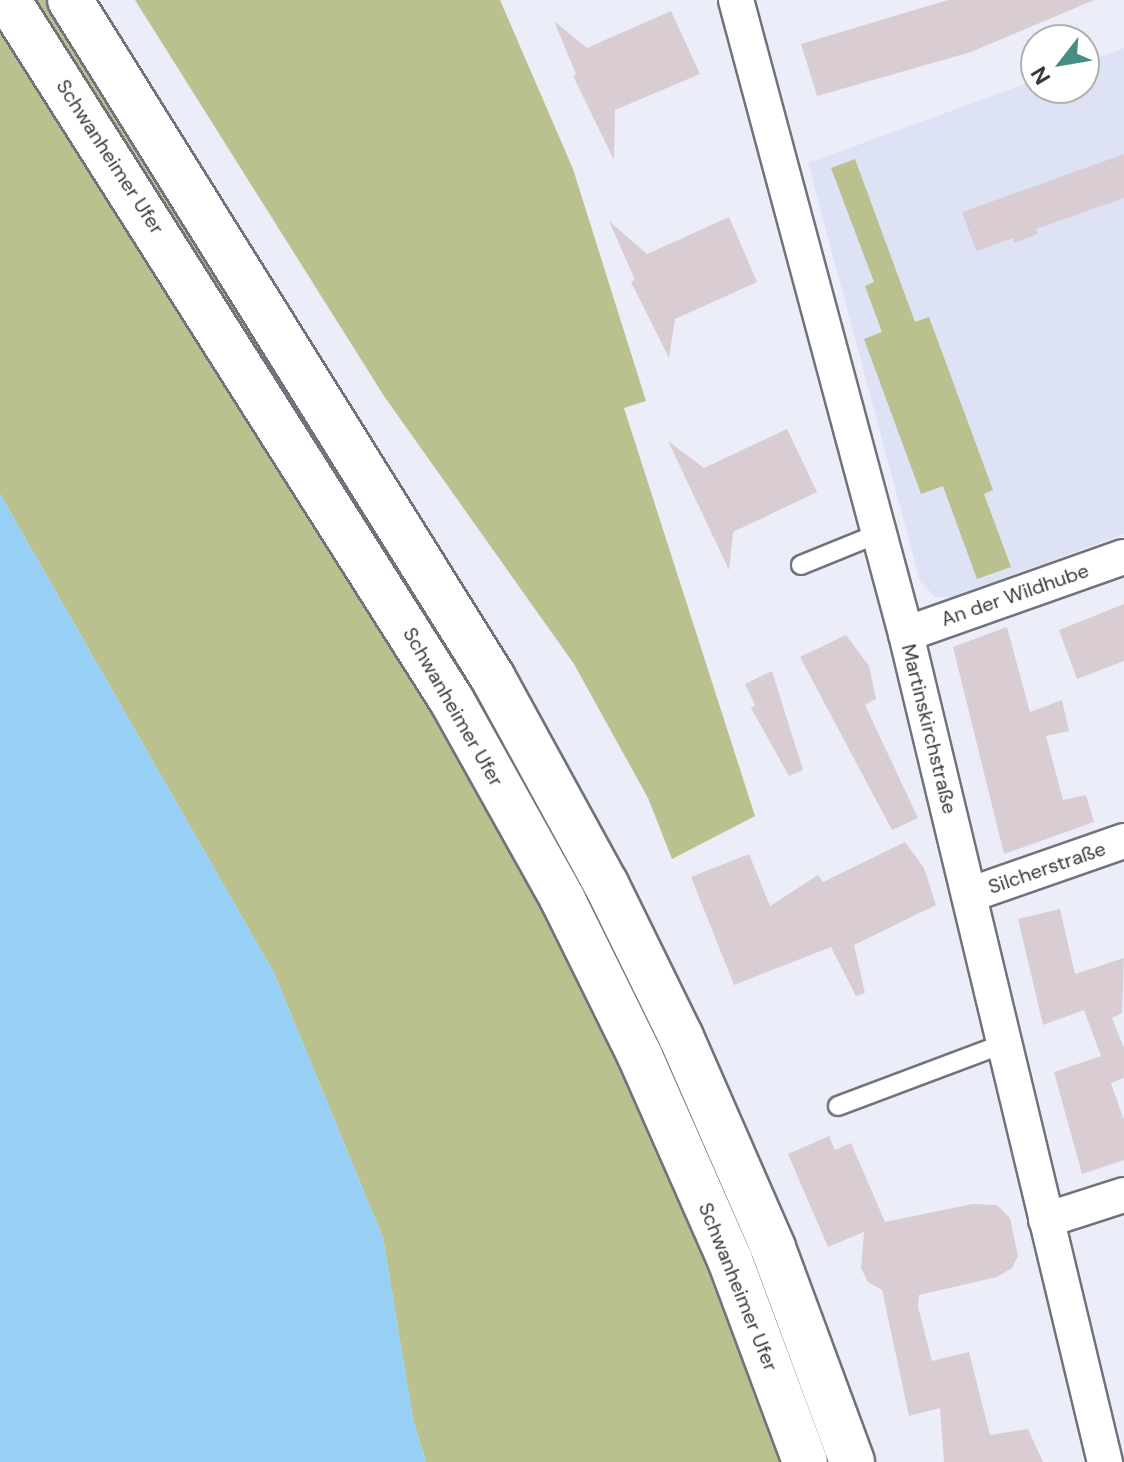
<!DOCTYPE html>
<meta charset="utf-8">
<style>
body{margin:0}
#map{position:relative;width:1124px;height:1462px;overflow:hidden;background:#ebeef9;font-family:"DM Sans",sans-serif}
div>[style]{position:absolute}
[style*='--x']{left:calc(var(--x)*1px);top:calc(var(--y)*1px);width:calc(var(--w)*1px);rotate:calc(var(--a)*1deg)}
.built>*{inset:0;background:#dde2f5}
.green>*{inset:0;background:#bac18f}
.water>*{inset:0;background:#97d0f4}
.building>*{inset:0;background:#d9cdd3}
.roads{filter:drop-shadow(2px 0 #70727c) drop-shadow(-2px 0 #70727c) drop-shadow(0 2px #70727c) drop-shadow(0 -2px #70727c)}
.lane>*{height:18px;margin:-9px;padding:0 9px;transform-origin:9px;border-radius:9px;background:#fff}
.street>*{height:34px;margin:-17px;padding:0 17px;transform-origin:17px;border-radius:17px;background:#fff}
.secondary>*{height:44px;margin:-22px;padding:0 22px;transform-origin:22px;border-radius:22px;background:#fff}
span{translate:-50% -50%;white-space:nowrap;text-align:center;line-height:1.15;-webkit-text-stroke:8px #fff;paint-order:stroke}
.street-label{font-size:20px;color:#37393d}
.north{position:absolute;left:1020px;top:24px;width:80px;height:80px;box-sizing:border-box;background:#fff;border:2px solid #afb0b1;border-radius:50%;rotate:239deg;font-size:22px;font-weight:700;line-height:32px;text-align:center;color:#37393d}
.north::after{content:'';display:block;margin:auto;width:28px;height:36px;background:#488d82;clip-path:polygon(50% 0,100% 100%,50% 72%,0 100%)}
</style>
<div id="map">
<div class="built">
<i style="clip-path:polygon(1124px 48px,1124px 534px,952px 597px,935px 597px,920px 581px,808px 163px,1036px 80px,1036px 88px,1084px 88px,1084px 63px)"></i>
</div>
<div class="green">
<i style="clip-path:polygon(31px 0,50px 0,544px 799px,712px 1142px,837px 1462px,826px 1462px,594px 915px,545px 821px,428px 618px)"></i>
<i style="clip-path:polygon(135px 0,500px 0,573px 169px,646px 401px,624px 408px,755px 816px,672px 859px,648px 798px,574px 664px,384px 396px)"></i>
<i style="clip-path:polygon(0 29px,279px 452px,590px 981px,790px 1462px,426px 1462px,413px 1420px,383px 1238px,274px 973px,0 494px)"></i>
<i style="clip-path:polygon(855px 159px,915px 322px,929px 317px,993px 490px,984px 494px,1011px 567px,977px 579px,943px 486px,921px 494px,864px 339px,882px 332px,865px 286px,874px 282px,831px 168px)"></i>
</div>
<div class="water">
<i style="clip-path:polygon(0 494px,274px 973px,383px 1238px,413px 1420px,426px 1462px,0 1462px)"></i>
</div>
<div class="building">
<i style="clip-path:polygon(948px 0,1094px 0,971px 52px,817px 96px,801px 44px)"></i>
<i style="clip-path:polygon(671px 11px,700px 74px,615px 110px,614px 160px,573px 76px,576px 74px,554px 21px,587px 48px)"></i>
<i style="clip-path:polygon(1124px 154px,1124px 198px,1036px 229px,1038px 234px,1014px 243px,1013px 238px,976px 251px,962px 212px)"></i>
<i style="clip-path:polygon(729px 217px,757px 282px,675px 319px,669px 358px,631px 282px,635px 280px,609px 221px,647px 254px)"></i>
<i style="clip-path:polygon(787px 429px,817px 492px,733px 532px,729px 570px,668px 441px,704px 468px)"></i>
<i style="clip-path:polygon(1124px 604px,1124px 661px,1077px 679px,1059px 630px)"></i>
<i style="clip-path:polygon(1007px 627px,1030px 712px,1062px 700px,1069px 731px,1046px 736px,1063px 800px,1086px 795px,1094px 822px,1004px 854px,953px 647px)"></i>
<i style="clip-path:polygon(846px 635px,869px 666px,876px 699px,865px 705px,918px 818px,892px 830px,800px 657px)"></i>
<i style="clip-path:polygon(772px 671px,803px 770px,789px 776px,751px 708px,755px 705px,745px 684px)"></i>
<i style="clip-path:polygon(905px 842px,924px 868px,936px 905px,854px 945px,865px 993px,856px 996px,831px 947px,734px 985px,691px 877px,749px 854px,770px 906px,818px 875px,823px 882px)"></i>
<i style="clip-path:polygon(1060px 909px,1075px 974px,1124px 958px,1122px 1013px,1112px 1018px,1124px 1048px,1124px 1078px,1111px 1083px,1124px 1120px,1124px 1160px,1082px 1174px,1054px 1072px,1101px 1056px,1084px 1010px,1043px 1025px,1018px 919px)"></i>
<i style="clip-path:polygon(829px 1136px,835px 1150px,851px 1143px,885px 1222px,972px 1204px,997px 1205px,1010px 1218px,1018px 1256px,1012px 1268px,997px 1277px,919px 1295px,918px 1307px,932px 1361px,969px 1352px,990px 1435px,1028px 1429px,1043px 1462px,944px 1462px,940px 1408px,909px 1416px,882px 1290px,868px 1282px,861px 1268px,864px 1232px,828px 1247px,788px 1154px)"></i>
</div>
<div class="roads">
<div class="lane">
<i style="--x:801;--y:565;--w:85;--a:-22.1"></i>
<i style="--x:838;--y:1106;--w:179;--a:-20.6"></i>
</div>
<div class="street">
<i style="--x:736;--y:0;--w:656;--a:74.99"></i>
<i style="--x:906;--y:634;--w:852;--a:76.49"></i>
<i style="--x:906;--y:634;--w:231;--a:-19.5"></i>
<i style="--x:969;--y:895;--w:164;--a:-19.2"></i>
<i style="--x:1046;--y:1220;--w:82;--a:-17.8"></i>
</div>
<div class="secondary">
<i style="--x:8;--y:0;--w:830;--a:57.65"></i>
<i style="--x:452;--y:701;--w:228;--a:60.8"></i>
<i style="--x:563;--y:900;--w:174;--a:63.7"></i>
<i style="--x:640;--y:1056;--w:223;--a:66.2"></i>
<i style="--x:730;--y:1260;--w:215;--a:69.6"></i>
<i style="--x:70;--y:0;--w:799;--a:58.04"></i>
<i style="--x:493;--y:678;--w:235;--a:61.3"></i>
<i style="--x:606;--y:884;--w:170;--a:63.9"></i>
<i style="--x:681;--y:1037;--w:230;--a:66.4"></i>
<i style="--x:773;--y:1248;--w:228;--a:69.7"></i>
</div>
</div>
<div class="street-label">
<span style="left:110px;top:157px;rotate:57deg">Schwanheimer Ufer</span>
<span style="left:1015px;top:595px;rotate:-19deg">An der Wildhube</span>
<span style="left:453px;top:707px;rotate:60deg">Schwanheimer Ufer</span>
<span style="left:929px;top:729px;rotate:76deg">Martinskirchstraße</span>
<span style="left:1047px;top:868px;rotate:-19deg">Silcherstraße</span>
<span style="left:738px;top:1287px;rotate:68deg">Schwanheimer Ufer</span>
</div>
<div class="north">N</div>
</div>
